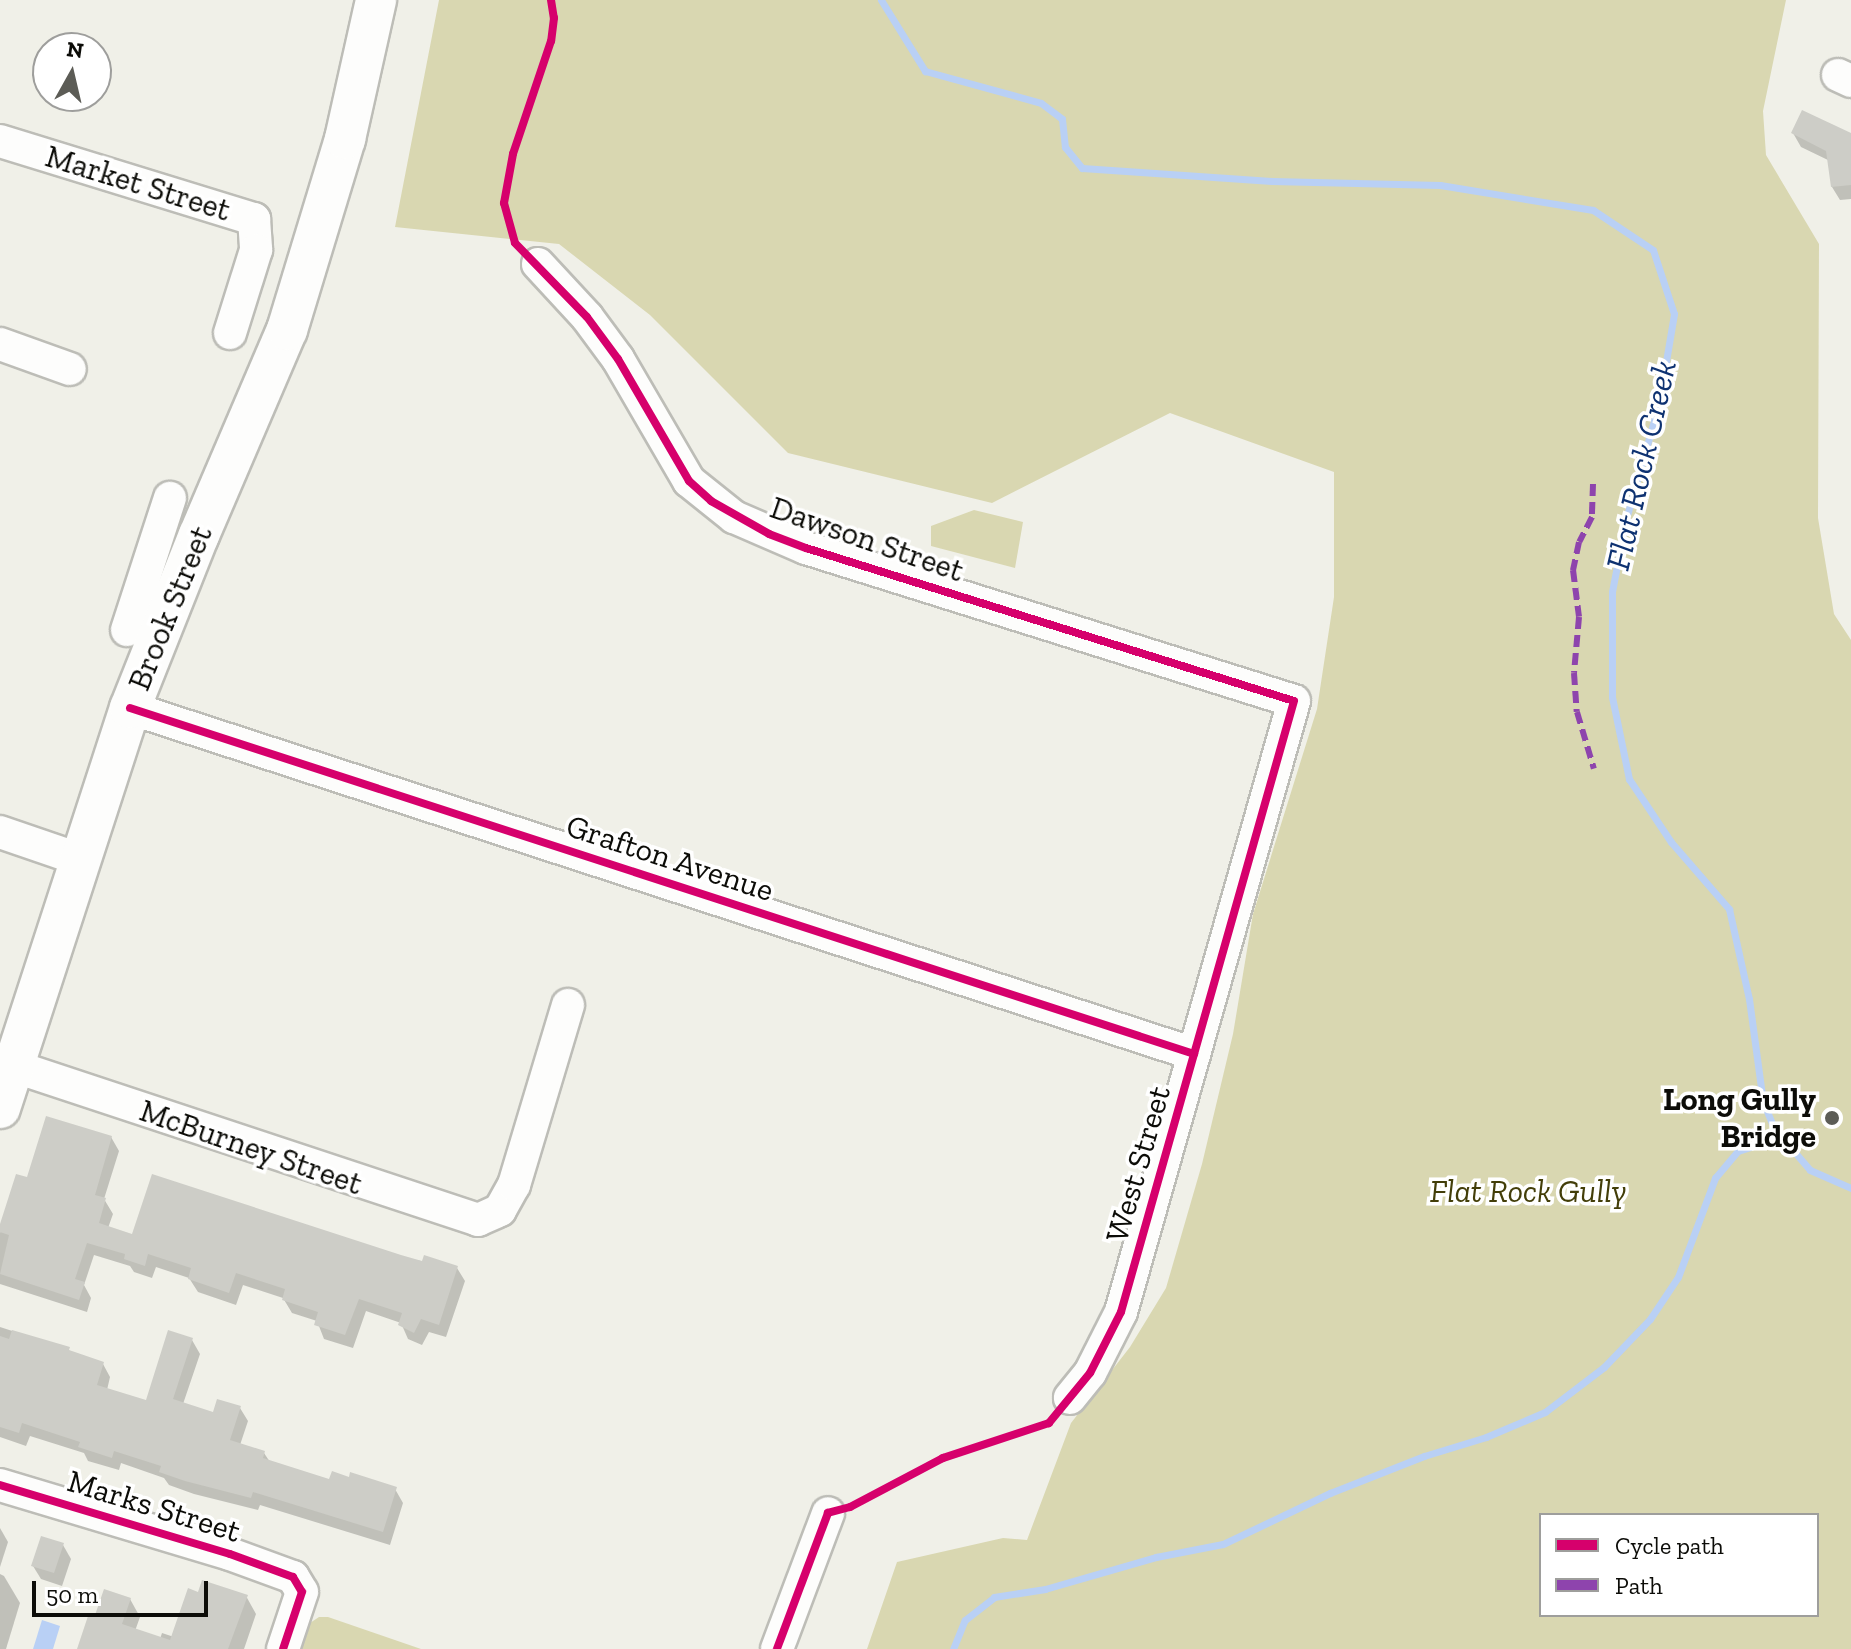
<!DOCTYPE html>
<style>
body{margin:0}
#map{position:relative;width:1851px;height:1649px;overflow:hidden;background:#f0f0e8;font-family:"Zilla Slab",serif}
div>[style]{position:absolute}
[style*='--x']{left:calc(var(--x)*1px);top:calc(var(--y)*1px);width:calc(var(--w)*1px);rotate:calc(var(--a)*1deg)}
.green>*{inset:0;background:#d9d7b1}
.water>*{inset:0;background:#b9d0f5}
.shadow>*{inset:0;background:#0003}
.stream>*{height:7px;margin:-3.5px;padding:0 3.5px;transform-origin:3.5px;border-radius:3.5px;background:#b9d0f5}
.building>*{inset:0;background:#cdcdc7}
.roads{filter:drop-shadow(2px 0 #bdbdb7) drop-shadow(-2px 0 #bdbdb7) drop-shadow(0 2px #bdbdb7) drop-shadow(0 -2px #bdbdb7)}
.minor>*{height:32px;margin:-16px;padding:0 16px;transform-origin:16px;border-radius:16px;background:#fdfdfc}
.major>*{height:40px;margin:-20px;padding:0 20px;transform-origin:20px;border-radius:20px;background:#fdfdfc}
.quiet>*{height:6px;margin-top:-3px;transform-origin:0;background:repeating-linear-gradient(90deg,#8e44ad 0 12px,transparent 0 18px)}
.cycleway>*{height:8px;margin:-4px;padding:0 4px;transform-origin:4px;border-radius:4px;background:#d6006c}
.dots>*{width:22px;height:22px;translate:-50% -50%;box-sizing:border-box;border:4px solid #fff;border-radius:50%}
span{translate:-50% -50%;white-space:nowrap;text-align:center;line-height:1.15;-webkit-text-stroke:7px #fff;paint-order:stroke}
.street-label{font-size:32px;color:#0c0c08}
.poi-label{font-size:32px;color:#0c0c08;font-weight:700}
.right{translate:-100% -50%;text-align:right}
.park-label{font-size:32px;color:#433e09;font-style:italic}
.water-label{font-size:34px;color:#0e3271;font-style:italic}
.legend{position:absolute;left:1539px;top:1513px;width:280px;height:104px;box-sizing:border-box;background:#fff;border:2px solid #9e9e9c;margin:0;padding:10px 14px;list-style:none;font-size:24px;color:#0c0c08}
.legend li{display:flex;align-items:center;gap:16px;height:40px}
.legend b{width:40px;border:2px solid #9e9e9c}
.north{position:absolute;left:32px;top:32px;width:80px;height:80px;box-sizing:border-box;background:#fff;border:2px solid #9e9e9c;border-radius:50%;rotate:8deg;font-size:22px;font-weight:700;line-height:32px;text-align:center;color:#0c0c08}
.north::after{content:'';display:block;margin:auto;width:28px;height:36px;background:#5c5c56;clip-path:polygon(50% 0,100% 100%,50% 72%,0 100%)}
.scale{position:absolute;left:32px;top:1581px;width:176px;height:36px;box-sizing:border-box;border:4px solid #0c0c08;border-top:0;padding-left:10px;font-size:24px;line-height:28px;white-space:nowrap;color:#0c0c08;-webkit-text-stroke:6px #fff;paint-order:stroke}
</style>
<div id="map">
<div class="green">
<i style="clip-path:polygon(evenodd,439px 0,1786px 0,1763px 111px,1766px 155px,1819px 244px,1818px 518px,1834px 614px,1851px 640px,1851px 1649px,867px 1649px,897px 1562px,1003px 1538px,1027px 1540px,1071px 1423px,1130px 1347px,1166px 1288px,1202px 1164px,1233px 1034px,1253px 914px,1317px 709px,1334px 597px,1334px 472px,1170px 413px,992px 503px,788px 453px,650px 315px,559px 244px,395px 227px,439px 0,1541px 1515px,1817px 1515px,1817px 1615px,1541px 1615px,1541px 1515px)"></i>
<i style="clip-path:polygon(974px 510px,1023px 522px,1015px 568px,931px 546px,931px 526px)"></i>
<i style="clip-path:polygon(319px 1617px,328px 1617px,421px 1649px,300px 1649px,310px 1623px)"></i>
</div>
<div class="water">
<i style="clip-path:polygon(42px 1620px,60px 1626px,53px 1649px,33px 1649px)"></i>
</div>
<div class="shadow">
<i style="clip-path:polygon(1793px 133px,1851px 136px,1851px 199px,1840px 200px,1832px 187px,1830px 161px,1801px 147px)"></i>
<i style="clip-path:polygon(111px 1137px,119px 1151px,104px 1199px,113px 1214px,108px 1228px,133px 1236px,400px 1257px,457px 1268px,465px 1281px,446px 1337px,429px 1332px,422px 1345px,408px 1339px,401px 1323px,366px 1311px,353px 1348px,324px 1339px,317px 1321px,292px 1313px,283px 1298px,243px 1285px,236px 1305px,198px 1292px,189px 1278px,156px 1267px,152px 1278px,134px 1272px,130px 1266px,94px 1255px,84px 1285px,91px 1298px,87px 1312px,0 1284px,0 1233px,17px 1176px,28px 1179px)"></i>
<i style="clip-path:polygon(0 1327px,68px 1349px,71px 1353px,103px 1364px,110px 1377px,107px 1390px,147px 1403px,192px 1340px,200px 1354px,183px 1404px,215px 1414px,240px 1408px,248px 1421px,240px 1445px,264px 1453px,270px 1462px,330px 1482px,395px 1489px,403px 1503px,390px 1545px,260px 1505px,258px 1510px,194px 1494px,169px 1485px,164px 1478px,121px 1463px,119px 1470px,88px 1461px,84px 1453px,30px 1436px,26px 1446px,0 1437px)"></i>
<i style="clip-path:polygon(0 1528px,8px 1542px,0 1567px)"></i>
<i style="clip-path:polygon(63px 1545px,71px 1559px,62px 1586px,41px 1579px,33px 1566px)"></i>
<i style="clip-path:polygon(0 1574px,4px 1576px,20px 1603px,6px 1649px,0 1649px)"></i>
<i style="clip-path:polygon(200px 1594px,246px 1596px,256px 1614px,244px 1649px,79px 1649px,96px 1618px,130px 1599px,140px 1617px,135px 1631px,160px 1639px,162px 1633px,174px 1637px)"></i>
</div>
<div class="stream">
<i style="--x:881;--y:0;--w:84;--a:58.2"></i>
<i style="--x:925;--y:71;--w:120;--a:15.4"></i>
<i style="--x:1041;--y:103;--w:26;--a:37"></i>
<i style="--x:1062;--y:119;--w:28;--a:84"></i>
<i style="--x:1065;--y:147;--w:27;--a:51"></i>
<i style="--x:1082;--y:168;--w:190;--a:3.9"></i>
<i style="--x:1272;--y:181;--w:168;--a:1.4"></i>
<i style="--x:1440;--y:185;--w:155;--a:9.3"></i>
<i style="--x:1593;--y:210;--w:72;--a:33.7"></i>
<i style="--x:1653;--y:250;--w:67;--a:71.8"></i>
<i style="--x:1674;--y:314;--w:90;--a:99.6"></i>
<i style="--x:1659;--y:403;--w:121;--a:105.9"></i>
<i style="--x:1626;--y:519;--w:74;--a:100.9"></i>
<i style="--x:1612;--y:592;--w:105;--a:90"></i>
<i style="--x:1612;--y:697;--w:84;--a:78.3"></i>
<i style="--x:1629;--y:779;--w:76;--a:56.3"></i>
<i style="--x:1671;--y:842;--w:89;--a:49.1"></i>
<i style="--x:1729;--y:909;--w:92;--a:77.5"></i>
<i style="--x:1749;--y:999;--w:104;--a:82.3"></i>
<i style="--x:1763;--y:1102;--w:28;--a:67"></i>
<i style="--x:1774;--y:1128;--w:55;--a:49.4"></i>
<i style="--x:1810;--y:1170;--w:45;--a:23.7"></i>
<i style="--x:953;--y:1649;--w:31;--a:-68"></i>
<i style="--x:965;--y:1620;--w:37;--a:-38"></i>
<i style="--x:994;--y:1597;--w:52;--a:-8.9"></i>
<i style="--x:1045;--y:1589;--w:116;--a:-16.1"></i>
<i style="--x:1156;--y:1557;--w:68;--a:-11"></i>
<i style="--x:1223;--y:1544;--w:119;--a:-25.5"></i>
<i style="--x:1330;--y:1493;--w:101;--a:-21.5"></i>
<i style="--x:1424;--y:1456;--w:65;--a:-17"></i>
<i style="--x:1486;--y:1437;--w:64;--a:-23"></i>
<i style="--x:1545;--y:1412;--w:74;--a:-37.3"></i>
<i style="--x:1604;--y:1367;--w:66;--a:-46.2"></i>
<i style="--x:1650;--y:1319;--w:50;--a:-56.3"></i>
<i style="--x:1678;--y:1277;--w:106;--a:-69.5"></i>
<i style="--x:1715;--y:1178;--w:35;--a:-50"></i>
<i style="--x:1738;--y:1151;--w:45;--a:-18"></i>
</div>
<div class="building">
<i style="clip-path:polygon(1802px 110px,1851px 133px,1851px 185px,1831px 187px,1826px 151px,1791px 133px)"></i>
<i style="clip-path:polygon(46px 1116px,112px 1136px,95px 1195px,106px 1198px,99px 1223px,132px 1234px,152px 1174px,401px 1255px,422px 1261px,424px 1255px,458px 1266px,439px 1325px,421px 1319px,414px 1333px,398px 1325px,402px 1313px,359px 1299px,345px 1335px,314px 1325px,318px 1312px,282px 1300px,285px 1289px,236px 1273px,229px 1293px,188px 1279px,191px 1268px,148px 1254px,145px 1266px,124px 1259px,125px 1254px,87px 1243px,75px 1279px,85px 1282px,79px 1300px,0 1274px,9px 1235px,0 1232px,0 1224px,16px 1174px,27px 1177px)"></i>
<i style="clip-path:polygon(12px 1330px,70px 1347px,69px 1350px,104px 1362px,97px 1385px,146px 1400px,168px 1330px,193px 1338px,173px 1399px,213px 1412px,217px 1399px,241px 1406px,230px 1440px,265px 1451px,263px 1458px,329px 1479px,332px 1471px,349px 1477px,350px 1472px,397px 1487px,383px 1532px,253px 1492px,251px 1498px,185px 1481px,159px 1472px,161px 1466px,114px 1451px,112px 1458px,78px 1447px,80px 1442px,22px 1423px,19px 1433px,0 1427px,0 1336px,9px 1339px)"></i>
<i style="clip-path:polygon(41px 1536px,64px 1543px,54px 1573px,31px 1566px)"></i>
<i style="clip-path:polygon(202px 1580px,248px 1595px,228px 1649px,77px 1649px,89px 1613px,95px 1615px,104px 1589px,131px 1598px,122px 1624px,170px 1640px,188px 1588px,198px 1592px)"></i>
</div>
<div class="roads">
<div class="minor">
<i style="--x:1838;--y:75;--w:14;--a:25"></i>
<i style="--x:0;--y:141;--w:266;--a:17.1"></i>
<i style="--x:254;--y:219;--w:31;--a:86"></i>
<i style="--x:256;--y:250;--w:87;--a:107.4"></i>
<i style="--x:538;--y:264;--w:72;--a:47.2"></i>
<i style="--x:587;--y:317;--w:52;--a:53.6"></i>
<i style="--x:618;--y:359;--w:141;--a:59.8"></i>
<i style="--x:689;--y:481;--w:58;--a:38.7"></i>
<i style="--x:734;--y:517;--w:78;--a:23.3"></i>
<i style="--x:806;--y:548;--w:511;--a:17.41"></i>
<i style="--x:1294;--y:701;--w:635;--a:105.81"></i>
<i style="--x:1121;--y:1312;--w:68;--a:116.9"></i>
<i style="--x:1090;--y:1373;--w:32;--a:129"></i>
<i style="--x:0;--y:344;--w:74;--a:19.7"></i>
<i style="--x:127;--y:630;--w:139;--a:-72"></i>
<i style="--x:130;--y:708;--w:1119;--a:18.01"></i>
<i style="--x:0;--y:832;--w:83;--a:18.9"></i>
<i style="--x:13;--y:1066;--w:490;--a:18.3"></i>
<i style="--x:478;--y:1220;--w:24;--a:-24"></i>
<i style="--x:500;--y:1210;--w:29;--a:-61"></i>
<i style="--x:514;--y:1185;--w:188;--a:-73.3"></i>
<i style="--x:0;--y:1485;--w:240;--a:16.7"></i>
<i style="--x:230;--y:1554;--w:67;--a:20.1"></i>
<i style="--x:293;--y:1577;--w:17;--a:59"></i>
<i style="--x:302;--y:1592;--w:60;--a:108.4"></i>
<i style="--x:777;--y:1649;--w:145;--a:-69.4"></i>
</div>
<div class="major">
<i style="--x:0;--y:1108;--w:421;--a:-72"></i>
<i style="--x:130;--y:708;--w:186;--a:-68.3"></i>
<i style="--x:199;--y:535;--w:223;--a:-66.8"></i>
<i style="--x:287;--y:330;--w:200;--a:-73.1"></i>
<i style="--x:345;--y:139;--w:142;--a:-77.4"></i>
</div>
</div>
<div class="quiet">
<i style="--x:1593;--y:484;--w:33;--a:92"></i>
<i style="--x:1592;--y:517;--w:28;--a:117"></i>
<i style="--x:1579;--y:542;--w:29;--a:102"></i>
<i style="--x:1573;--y:570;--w:47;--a:82.7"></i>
<i style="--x:1579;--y:617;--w:56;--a:95.1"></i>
<i style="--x:1574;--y:673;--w:39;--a:86"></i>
<i style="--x:1577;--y:712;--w:59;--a:73.4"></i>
</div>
<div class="cycleway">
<i style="--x:551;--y:0;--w:18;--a:81"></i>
<i style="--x:554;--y:18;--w:23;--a:97"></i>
<i style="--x:551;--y:41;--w:119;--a:108.6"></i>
<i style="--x:513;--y:154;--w:50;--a:100.4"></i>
<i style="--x:504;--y:203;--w:41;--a:74.6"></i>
<i style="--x:515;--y:243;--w:103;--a:45.8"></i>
<i style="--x:587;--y:317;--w:52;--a:53.6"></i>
<i style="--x:618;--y:359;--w:141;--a:59.8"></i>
<i style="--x:689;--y:481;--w:30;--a:42"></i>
<i style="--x:711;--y:501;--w:67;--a:29.6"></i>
<i style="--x:769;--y:534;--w:40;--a:21"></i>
<i style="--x:806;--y:548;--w:511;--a:17.41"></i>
<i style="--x:1294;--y:701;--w:635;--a:105.81"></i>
<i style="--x:1121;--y:1312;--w:68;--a:116.9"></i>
<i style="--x:1090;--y:1373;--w:65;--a:129.4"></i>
<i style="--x:1049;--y:1423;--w:112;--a:161.7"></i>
<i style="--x:943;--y:1458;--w:105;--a:152.2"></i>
<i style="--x:850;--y:1507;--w:23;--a:165"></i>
<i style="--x:828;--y:1513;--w:145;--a:110.6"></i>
<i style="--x:130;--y:708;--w:1119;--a:18.01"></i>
<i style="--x:0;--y:1485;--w:240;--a:16.7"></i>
<i style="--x:230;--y:1554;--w:67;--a:20.1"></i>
<i style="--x:293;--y:1577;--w:17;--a:59"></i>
<i style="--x:302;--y:1592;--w:60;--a:108.4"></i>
</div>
<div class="dots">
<i style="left:1832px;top:1118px;background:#5c5c56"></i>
</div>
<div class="street-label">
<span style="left:138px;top:183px;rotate:17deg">Market Street</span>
<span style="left:867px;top:539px;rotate:19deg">Dawson Street</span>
<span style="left:170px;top:608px;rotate:-68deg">Brook Street</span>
<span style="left:670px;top:858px;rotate:18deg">Grafton Avenue</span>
<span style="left:251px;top:1147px;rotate:19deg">McBurney Street</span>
<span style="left:1138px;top:1164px;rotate:-74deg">West Street</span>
<span style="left:154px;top:1506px;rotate:17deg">Marks Street</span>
</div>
<div class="poi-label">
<span class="right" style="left:1816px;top:1118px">Long Gully<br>Bridge</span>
</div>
<div class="park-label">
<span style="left:1528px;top:1191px">Flat Rock Gully</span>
</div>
<div class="water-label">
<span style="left:1641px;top:465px;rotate:-77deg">Flat Rock Creek</span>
</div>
<ul class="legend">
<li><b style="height:10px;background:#d6006c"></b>Cycle path</li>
<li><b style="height:10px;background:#8e44ad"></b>Path</li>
</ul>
<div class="north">N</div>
<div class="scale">50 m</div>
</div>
